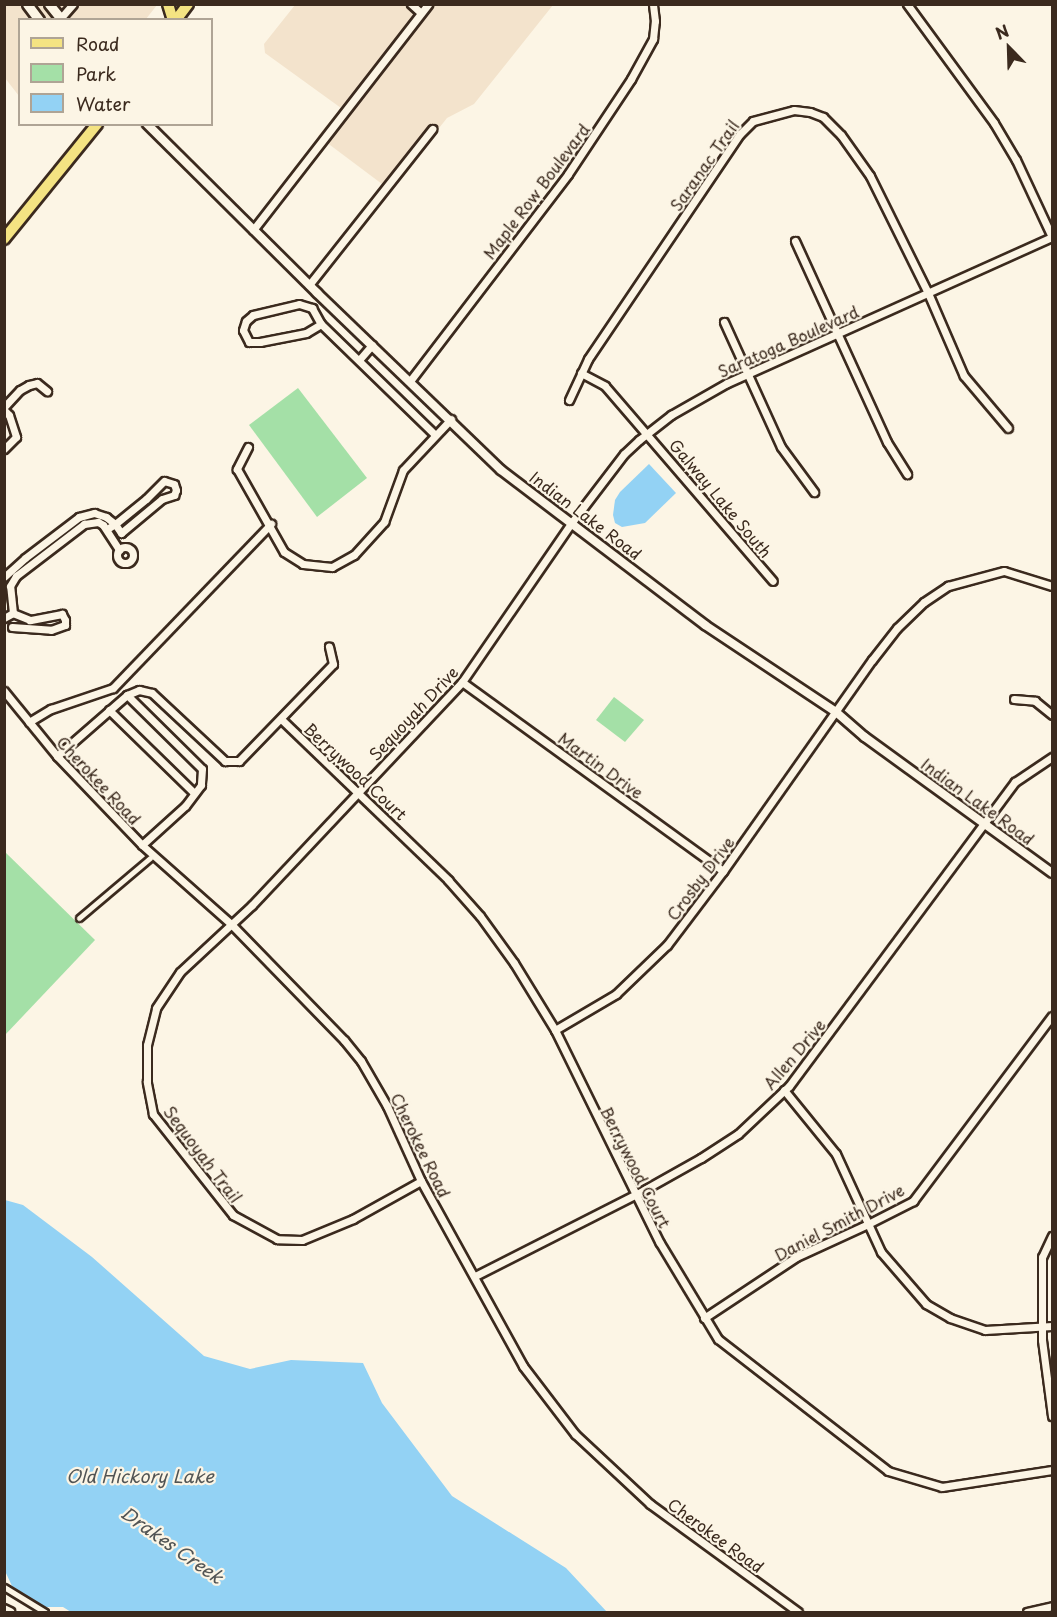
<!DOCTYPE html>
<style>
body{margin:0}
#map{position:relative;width:1057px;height:1617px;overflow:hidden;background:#fcf5e5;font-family:"Playpen Sans",sans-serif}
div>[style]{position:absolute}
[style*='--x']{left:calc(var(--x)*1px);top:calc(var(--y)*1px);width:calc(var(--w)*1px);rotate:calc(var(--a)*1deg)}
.built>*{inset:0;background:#f3e3cc}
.green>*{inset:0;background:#a4e0a7}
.water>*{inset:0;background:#93d2f4}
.roads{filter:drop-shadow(2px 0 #3b2a1e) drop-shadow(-2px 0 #3b2a1e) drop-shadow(0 2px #3b2a1e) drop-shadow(0 -2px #3b2a1e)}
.pedestrian>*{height:5px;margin:-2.5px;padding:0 2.5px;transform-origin:2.5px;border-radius:2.5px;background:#fcf5e5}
.minor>*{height:7px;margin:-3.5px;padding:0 3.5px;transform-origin:3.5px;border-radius:3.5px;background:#fcf5e5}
.minor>.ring{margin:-3.5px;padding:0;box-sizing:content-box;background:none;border:7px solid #fcf5e5;border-radius:50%}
.tertiary>*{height:8px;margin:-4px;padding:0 4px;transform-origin:4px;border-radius:4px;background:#fcf5e5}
.secondary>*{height:9px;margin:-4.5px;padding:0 4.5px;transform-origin:4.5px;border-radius:4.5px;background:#fcf5e5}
.primary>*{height:10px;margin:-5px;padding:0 5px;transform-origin:5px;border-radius:5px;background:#f4e382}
span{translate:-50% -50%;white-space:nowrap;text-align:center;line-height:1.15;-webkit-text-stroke:4.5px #fcf5e5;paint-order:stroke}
.street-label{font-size:16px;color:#3b2a1e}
.water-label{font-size:18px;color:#515454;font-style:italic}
.frame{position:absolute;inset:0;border:6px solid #3b2a1e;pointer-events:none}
.legend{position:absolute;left:18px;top:18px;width:195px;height:108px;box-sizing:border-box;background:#fcf5e5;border:2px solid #afa495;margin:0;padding:8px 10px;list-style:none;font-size:18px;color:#3b2a1e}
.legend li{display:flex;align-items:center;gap:12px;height:30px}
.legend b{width:30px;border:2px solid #afa495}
.north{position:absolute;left:979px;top:18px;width:60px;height:60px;-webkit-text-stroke:4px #fcf5e5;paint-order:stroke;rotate:337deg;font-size:16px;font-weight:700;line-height:24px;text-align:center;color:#3b2a1e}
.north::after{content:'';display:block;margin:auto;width:21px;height:27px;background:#3b2a1e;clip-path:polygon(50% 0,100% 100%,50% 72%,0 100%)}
</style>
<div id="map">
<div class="built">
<i style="clip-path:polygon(4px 5px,157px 5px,146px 19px,20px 20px,19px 96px,5px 78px)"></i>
<i style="clip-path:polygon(295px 5px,553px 5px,474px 104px,447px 118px,390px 190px,318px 136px,341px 108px,265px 53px,264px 44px)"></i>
</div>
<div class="green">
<i style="clip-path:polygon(298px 388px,367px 478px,317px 517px,249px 425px)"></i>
<i style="clip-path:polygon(614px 697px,644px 720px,625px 742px,596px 720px)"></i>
<i style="clip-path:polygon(4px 851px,95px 940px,5px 1035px,4px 1035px)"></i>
</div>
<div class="water">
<i style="clip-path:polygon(649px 464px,676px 493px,645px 523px,622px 527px,615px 523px,613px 515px,615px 500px,620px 492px)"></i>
<i style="clip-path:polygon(5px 1200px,23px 1205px,92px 1257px,204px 1356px,250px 1369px,291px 1360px,363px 1363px,382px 1403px,452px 1496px,566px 1568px,607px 1612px,71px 1612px,63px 1607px,44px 1607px,12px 1586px,5px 1571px)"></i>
</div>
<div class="roads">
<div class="pedestrian">
<i style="--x:79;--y:918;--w:93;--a:-40.2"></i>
<i style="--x:4;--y:1587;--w:48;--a:31.4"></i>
</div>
<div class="minor">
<i style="--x:411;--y:4;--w:13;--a:42"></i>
<i style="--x:907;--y:4;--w:147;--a:53.8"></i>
<i style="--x:994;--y:123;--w:43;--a:59.3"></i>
<i style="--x:1016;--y:160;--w:85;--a:64.9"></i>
<i style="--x:59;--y:20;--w:21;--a:-49"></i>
<i style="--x:253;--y:230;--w:286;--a:-52.2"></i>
<i style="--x:795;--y:241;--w:221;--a:65.4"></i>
<i style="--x:887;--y:442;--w:38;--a:58"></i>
<i style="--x:309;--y:285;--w:199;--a:-51.7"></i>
<i style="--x:724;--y:322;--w:137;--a:65.5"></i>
<i style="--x:781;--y:447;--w:56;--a:53.7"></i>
<i style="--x:321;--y:324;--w:17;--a:149"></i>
<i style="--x:306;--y:333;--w:47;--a:168.9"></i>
<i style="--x:260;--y:342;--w:11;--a:180"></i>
<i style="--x:249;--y:342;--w:13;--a:-117"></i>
<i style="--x:243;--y:330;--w:9;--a:-72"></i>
<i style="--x:246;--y:321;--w:9;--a:-41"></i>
<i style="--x:253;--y:315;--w:47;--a:-13.4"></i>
<i style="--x:299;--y:304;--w:14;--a:17"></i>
<i style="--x:312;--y:308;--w:18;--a:61"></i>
<i style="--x:321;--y:324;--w:159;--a:44.2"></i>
<i style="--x:359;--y:360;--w:20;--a:-49"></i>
<i style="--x:581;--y:373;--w:27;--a:28"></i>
<i style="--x:605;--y:386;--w:257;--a:49.3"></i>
<i style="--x:410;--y:381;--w:260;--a:-52.6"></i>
<i style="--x:568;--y:174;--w:114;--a:-56.4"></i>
<i style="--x:631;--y:79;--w:46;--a:-61.2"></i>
<i style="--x:653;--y:39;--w:18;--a:-84"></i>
<i style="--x:655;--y:21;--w:17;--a:-97"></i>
<i style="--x:569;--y:400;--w:45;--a:-65.1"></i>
<i style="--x:588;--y:359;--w:272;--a:-56"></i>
<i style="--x:740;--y:134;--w:18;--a:-45"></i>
<i style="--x:753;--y:121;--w:42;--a:-15"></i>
<i style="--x:794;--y:110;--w:16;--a:7"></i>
<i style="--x:810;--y:112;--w:14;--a:21"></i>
<i style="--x:823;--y:117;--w:25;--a:45"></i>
<i style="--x:841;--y:135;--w:50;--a:54.7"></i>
<i style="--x:870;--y:176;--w:131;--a:63.6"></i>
<i style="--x:928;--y:293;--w:90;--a:66.6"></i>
<i style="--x:964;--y:376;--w:68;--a:49.8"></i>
<i style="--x:4;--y:407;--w:23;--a:-47"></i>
<i style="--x:20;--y:390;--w:10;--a:-29"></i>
<i style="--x:29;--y:385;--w:8;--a:-14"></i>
<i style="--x:37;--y:383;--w:13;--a:39"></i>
<i style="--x:4;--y:410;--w:7;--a:45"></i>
<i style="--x:9;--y:415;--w:23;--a:72"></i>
<i style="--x:16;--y:437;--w:17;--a:135"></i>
<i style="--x:248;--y:447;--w:25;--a:117"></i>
<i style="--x:237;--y:469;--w:95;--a:60.5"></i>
<i style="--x:284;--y:552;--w:22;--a:32"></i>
<i style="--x:303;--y:564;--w:29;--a:6"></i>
<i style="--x:332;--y:567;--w:25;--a:-29"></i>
<i style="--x:354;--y:555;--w:45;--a:-47.7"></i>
<i style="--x:384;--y:522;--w:55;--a:-69.9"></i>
<i style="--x:403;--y:470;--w:70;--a:-46.7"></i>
<i class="ring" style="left:117px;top:547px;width:9px;height:9px"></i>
<i style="--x:4;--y:577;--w:28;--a:-42"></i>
<i style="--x:25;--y:558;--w:68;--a:-37.2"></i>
<i style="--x:79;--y:517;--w:16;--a:-15"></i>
<i style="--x:94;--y:513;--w:13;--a:18"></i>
<i style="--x:106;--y:517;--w:11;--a:38"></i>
<i style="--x:115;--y:524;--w:11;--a:56"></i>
<i style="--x:121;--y:533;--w:53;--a:-39.7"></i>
<i style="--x:162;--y:499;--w:13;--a:-18"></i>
<i style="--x:174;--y:495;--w:5;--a:-68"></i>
<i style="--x:176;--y:490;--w:6;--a:-108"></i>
<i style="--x:174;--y:484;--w:10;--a:-163"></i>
<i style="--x:164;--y:481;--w:25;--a:135"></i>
<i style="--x:146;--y:499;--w:40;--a:141"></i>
<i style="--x:115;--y:524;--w:9;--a:148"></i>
<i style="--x:13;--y:613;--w:27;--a:-96"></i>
<i style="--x:10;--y:586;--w:12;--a:-59"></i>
<i style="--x:16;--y:576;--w:86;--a:-37.4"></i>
<i style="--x:84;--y:524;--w:14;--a:-8"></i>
<i style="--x:98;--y:522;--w:6;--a:31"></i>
<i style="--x:103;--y:525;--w:30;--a:57"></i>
<i style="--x:4;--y:618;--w:10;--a:-29"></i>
<i style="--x:12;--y:627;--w:39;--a:4"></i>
<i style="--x:51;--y:630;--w:15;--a:-20"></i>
<i style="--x:65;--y:625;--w:5;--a:-90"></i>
<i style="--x:65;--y:620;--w:7;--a:-117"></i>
<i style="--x:62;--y:614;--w:33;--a:169"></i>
<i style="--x:30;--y:620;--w:18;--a:-158"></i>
<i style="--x:462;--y:682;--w:322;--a:35.9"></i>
<i style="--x:4;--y:691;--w:84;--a:50.8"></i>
<i style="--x:57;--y:756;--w:123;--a:46.3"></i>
<i style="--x:142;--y:845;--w:120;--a:41.6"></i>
<i style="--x:232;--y:925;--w:161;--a:45.8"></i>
<i style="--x:344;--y:1040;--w:27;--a:51"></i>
<i style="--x:361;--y:1061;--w:52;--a:60"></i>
<i style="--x:387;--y:1106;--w:82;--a:65.6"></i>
<i style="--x:421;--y:1181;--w:211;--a:61.1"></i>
<i style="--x:523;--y:1366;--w:86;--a:52.6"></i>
<i style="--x:575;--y:1434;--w:103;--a:43"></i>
<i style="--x:650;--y:1504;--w:183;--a:36.1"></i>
<i style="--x:127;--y:695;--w:105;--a:44.6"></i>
<i style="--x:202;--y:769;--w:16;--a:94"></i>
<i style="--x:201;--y:785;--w:26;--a:127"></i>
<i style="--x:185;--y:806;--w:58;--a:137.8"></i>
<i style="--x:1014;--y:699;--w:21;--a:5"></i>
<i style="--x:1035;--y:701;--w:22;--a:39"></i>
<i style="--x:109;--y:710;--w:119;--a:44.3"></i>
<i style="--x:282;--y:720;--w:231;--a:43.9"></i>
<i style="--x:448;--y:880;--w:48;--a:48.4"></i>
<i style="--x:480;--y:916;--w:58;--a:54.1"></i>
<i style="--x:514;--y:963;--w:79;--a:58.5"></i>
<i style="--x:555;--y:1030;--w:237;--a:63.8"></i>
<i style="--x:660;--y:1243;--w:112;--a:58.9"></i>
<i style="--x:718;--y:1339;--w:215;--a:37.8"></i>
<i style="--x:888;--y:1471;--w:56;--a:16.5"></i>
<i style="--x:942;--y:1487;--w:111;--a:-8.8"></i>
<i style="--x:29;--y:722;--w:26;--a:-31"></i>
<i style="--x:51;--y:709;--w:65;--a:-18.7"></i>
<i style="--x:113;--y:688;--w:228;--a:-46.1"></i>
<i style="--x:57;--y:756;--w:93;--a:-41.1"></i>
<i style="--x:127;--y:695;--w:13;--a:-23"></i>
<i style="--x:139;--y:690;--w:13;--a:13"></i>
<i style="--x:152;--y:693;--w:100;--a:43"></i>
<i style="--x:225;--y:761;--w:14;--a:0"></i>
<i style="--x:239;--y:761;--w:135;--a:-45.9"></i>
<i style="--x:333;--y:664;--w:18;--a:-103"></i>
<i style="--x:555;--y:1030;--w:71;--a:-30.5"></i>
<i style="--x:616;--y:994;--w:71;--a:-43.9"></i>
<i style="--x:667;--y:945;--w:93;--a:-52.9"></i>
<i style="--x:723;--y:871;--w:258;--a:-54.8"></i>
<i style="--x:872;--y:660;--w:41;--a:-52"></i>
<i style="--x:897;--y:628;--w:37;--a:-44"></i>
<i style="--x:924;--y:602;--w:29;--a:-34"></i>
<i style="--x:948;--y:586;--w:58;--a:-15"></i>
<i style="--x:1004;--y:571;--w:50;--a:17.4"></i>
<i style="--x:784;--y:1090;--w:82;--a:50.9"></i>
<i style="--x:836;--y:1154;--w:108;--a:65.3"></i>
<i style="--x:881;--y:1252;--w:69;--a:49.1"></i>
<i style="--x:926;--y:1304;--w:28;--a:30"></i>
<i style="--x:950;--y:1318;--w:37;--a:19"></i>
<i style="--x:985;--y:1330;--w:67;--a:-3.4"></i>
<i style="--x:421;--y:1181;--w:78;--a:150.8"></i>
<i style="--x:353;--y:1219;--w:55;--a:157.6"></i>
<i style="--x:302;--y:1240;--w:25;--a:-178"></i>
<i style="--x:277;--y:1239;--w:50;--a:-151.4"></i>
<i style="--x:233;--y:1215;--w:129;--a:-128.4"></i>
<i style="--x:153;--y:1114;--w:33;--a:-101"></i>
<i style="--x:147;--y:1082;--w:37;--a:-90"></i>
<i style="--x:147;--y:1045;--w:38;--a:-76"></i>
<i style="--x:156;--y:1008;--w:43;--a:-56.3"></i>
<i style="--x:180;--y:972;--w:98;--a:-42.9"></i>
<i style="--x:252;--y:905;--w:306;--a:-46.7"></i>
<i style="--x:462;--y:682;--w:194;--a:-55.5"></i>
<i style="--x:572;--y:522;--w:86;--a:-52.6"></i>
<i style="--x:624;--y:454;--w:21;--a:-43"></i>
<i style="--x:639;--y:440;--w:41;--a:-38"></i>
<i style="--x:671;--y:415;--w:64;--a:-29.7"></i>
<i style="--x:727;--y:383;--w:356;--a:-24.2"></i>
<i style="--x:1052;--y:1236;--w:23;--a:115"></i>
<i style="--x:1042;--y:1257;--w:83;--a:90"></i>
<i style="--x:1042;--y:1340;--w:77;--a:82.5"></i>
<i style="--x:475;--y:1276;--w:179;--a:-26.9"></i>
<i style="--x:635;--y:1195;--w:76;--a:-29.3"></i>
<i style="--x:701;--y:1158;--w:44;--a:-33"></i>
<i style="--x:738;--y:1134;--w:70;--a:-43.3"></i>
<i style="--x:789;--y:1086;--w:379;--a:-53.4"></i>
<i style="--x:1015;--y:782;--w:45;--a:-34"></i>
<i style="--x:704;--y:1318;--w:110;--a:-33.5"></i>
<i style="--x:796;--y:1257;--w:79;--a:-24.6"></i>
<i style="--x:868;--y:1224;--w:51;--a:-27.1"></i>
<i style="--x:913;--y:1201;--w:231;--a:-53.1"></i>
<i style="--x:1027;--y:1612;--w:26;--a:-13"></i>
</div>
<div class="tertiary">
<i style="--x:147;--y:124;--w:240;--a:44.8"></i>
<i style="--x:317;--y:293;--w:255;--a:43.9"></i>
<i style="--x:501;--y:470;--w:256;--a:37.2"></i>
<i style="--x:705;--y:625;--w:157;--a:33.6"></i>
<i style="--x:836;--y:712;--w:38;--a:41"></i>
<i style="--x:865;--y:737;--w:231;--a:36"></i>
<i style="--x:4;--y:1609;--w:7;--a:27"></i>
</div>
<div class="secondary">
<i style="--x:27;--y:4;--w:20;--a:53"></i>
<i style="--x:49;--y:4;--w:21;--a:51"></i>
</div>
<div class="primary">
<i style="--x:168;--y:4;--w:17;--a:73"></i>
<i style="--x:176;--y:20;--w:20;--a:-53"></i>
<i style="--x:4;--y:239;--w:148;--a:-51"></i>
</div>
</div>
<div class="street-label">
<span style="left:704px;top:165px;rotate:-55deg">Saranac Trail</span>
<span style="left:536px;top:191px;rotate:-53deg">Maple Row Boulevard</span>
<span style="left:788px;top:341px;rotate:-24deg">Saratoga Boulevard</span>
<span style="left:721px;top:498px;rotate:50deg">Galway Lake South</span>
<span style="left:586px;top:515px;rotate:37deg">Indian Lake Road</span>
<span style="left:413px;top:713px;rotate:-47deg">Sequoyah Drive</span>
<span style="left:601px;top:765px;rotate:36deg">Martin Drive</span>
<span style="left:356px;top:771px;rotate:43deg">Berrywood Court</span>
<span style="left:99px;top:780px;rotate:47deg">Cherokee Road</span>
<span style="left:978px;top:801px;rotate:36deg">Indian Lake Road</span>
<span style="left:700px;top:878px;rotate:-53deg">Crosby Drive</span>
<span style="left:794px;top:1054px;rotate:-50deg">Allen Drive</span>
<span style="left:421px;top:1145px;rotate:64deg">Cherokee Road</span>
<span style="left:203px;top:1154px;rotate:53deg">Sequoyah Trail</span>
<span style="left:636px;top:1167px;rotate:63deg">Berrywood Court</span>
<span style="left:839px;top:1222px;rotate:-28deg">Daniel Smith Drive</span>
<span style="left:716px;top:1535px;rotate:36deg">Cherokee Road</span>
</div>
<div class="water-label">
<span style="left:140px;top:1476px">Old Hickory Lake</span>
<span style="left:172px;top:1545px;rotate:35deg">Drakes Creek</span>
</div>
<div class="frame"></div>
<ul class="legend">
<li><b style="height:8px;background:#f4e382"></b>Road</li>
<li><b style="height:16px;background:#a4e0a7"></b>Park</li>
<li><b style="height:16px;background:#93d2f4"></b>Water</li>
</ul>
<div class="north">N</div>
</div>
